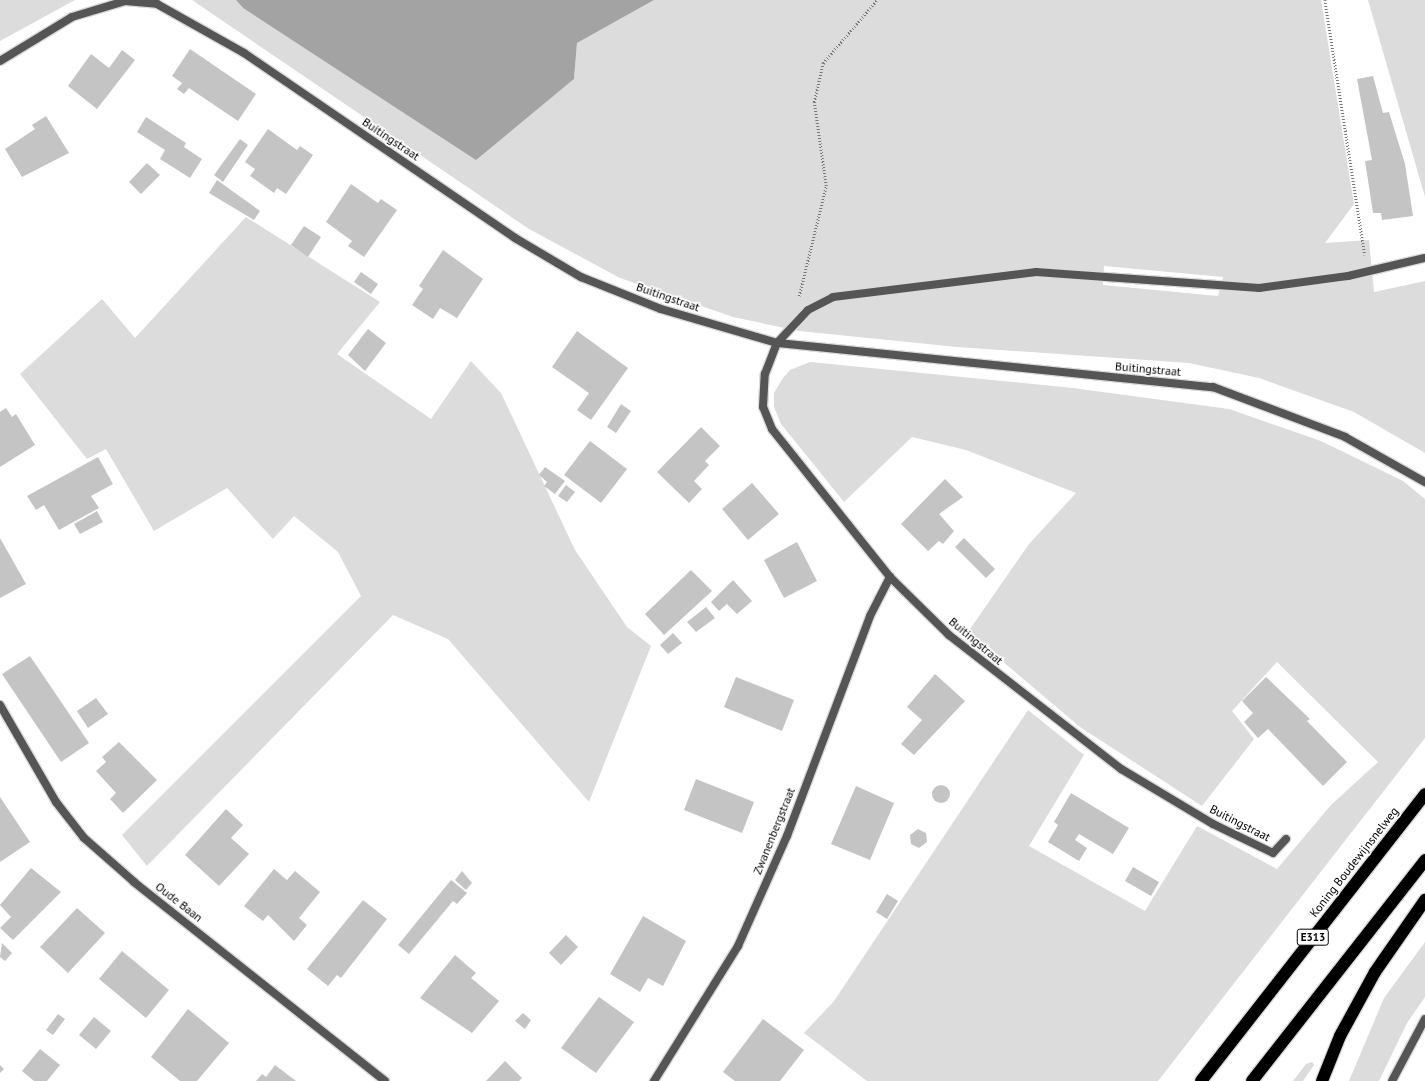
<!DOCTYPE html>
<style>
body{margin:0}
#map{position:relative;width:1425px;height:1081px;overflow:hidden;background:#fff;font-family:"PT Sans",sans-serif}
div>[style]{position:absolute}
[style*='--x']{left:calc(var(--x)*1px);top:calc(var(--y)*1px);width:calc(var(--w)*1px);rotate:calc(var(--a)*1deg)}
.green>*{inset:0;background:#dcdcdc}
.water>*{inset:0;background:#a3a3a3}
.building>*{inset:0;background:#c4c4c4}
.round{border-radius:50%}
.path>*{height:2.5px;margin-top:-1.25px;transform-origin:0;background:repeating-linear-gradient(90deg,#777 0 1px,transparent 0 3px)}
.roads{filter:drop-shadow(1px 0 #dbdbdb) drop-shadow(-1px 0 #dbdbdb) drop-shadow(0 1px #dbdbdb) drop-shadow(0 -1px #dbdbdb)}
.street>*{height:8px;margin:-4px;padding:0 4px;transform-origin:4px;border-radius:4px;background:#555}
.highway>*{height:12px;margin:-6px;padding:0 6px;transform-origin:6px;border-radius:6px;background:#000}
span{translate:-50% -50%;white-space:nowrap;text-align:center;line-height:1.15;-webkit-text-stroke:3.5px #fff;paint-order:stroke}
.shield-label span{padding:1px 3px;background:#fff;border:1px solid;border-radius:3px;-webkit-text-stroke-width:0}
.shield-label{font-size:11px;color:#000;font-weight:700}
.street-label{font-size:12px;color:#000}
</style>
<div id="map">
<div class="green">
<i style="clip-path:polygon(0 0,75px 0,0 41px)"></i>
<i style="clip-path:polygon(evenodd,192px 0,236px 0,243px 8px,476px 159px,574px 79px,577px 43px,654px 0,1321px 0,1354px 204px,1325px 243px,1369px 240px,1374px 292px,1425px 281px,1425px 453px,1354px 412px,1259px 378px,1189px 363px,957px 347px,799px 331px,733px 317px,620px 278px,529px 229px,192px 0,1104px 266px,1223px 277px,1223px 278px,1218px 296px,1103px 285px,1104px 266px)"></i>
<i style="clip-path:polygon(1368px 0,1425px 0,1425px 197px)"></i>
<i style="clip-path:polygon(246px 217px,380px 302px,337px 354px,431px 419px,471px 361px,501px 393px,575px 550px,627px 627px,651px 646px,589px 802px,448px 639px,393px 615px,147px 866px,122px 835px,361px 596px,338px 552px,294px 516px,273px 539px,227px 488px,154px 531px,106px 449px,87px 459px,20px 374px,102px 299px,135px 338px)"></i>
<i style="clip-path:polygon(810px 362px,1073px 388px,1229px 409px,1321px 441px,1403px 481px,1425px 499px,1425px 738px,1158px 1081px,867px 1081px,804px 1033px,834px 1001px,1028px 710px,1084px 755px,1029px 846px,1145px 911px,1197px 826px,1277px 869px,1331px 805px,1378px 762px,1277px 662px,1232px 711px,1254px 739px,1202px 806px,1080px 727px,968px 632px,1029px 544px,1076px 493px,966px 450px,912px 437px,844px 502px,781px 424px,774px 407px,774px 393px,783px 378px,790px 370px)"></i>
<i style="clip-path:polygon(1425px 942px,1425px 997px,1407px 1023px,1379px 1081px,1349px 1081px,1384px 998px)"></i>
<i style="clip-path:polygon(1312px 1062px,1314px 1065px,1303px 1081px,1293px 1081px,1306px 1064px)"></i>
</div>
<div class="water">
<i style="clip-path:polygon(236px 0,654px 0,577px 43px,574px 79px,476px 160px,243px 8px)"></i>
</div>
<div class="building">
<i style="clip-path:polygon(190px 49px,256px 94px,238px 121px,189px 88px,184px 94px,177px 89px,182px 83px,172px 76px)"></i>
<i style="clip-path:polygon(122px 50px,135px 60px,97px 109px,68px 86px,91px 54px,109px 68px)"></i>
<i style="clip-path:polygon(1373px 76px,1383px 113px,1389px 112px,1405px 164px,1413px 216px,1382px 220px,1381px 213px,1373px 213px,1365px 161px,1372px 160px,1357px 79px)"></i>
<i style="clip-path:polygon(46px 116px,69px 153px,22px 177px,5px 149px,35px 129px,32px 125px)"></i>
<i style="clip-path:polygon(146px 117px,186px 143px,184px 147px,202px 159px,190px 178px,160px 159px,165px 150px,137px 132px)"></i>
<i style="clip-path:polygon(268px 129px,297px 150px,300px 146px,313px 155px,286px 194px,277px 188px,274px 193px,250px 176px,255px 169px,245px 162px)"></i>
<i style="clip-path:polygon(240px 139px,248px 145px,223px 182px,214px 175px)"></i>
<i style="clip-path:polygon(147px 163px,160px 175px,141px 194px,129px 182px)"></i>
<i style="clip-path:polygon(217px 180px,260px 211px,254px 220px,209px 193px)"></i>
<i style="clip-path:polygon(351px 184px,378px 203px,381px 199px,397px 210px,364px 257px,348px 246px,352px 241px,326px 222px)"></i>
<i style="clip-path:polygon(304px 226px,321px 237px,308px 257px,291px 245px)"></i>
<i style="clip-path:polygon(443px 250px,483px 279px,457px 318px,440px 308px,433px 319px,412px 305px,423px 289px,419px 286px)"></i>
<i style="clip-path:polygon(361px 272px,378px 284px,371px 294px,354px 282px)"></i>
<i style="clip-path:polygon(368px 329px,386px 343px,365px 371px,348px 355px)"></i>
<i style="clip-path:polygon(577px 331px,628px 368px,591px 420px,577px 410px,589px 393px,552px 367px)"></i>
<i style="clip-path:polygon(621px 404px,631px 411px,616px 433px,607px 427px)"></i>
<i style="clip-path:polygon(6px 408px,12px 417px,16px 414px,35px 445px,0 467px,0 412px)"></i>
<i style="clip-path:polygon(701px 427px,720px 446px,705px 461px,709px 465px,694px 481px,702px 489px,689px 503px,657px 472px)"></i>
<i style="clip-path:polygon(590px 441px,627px 469px,601px 503px,564px 475px)"></i>
<i style="clip-path:polygon(98px 457px,113px 484px,91px 496px,99px 508px,59px 530px,44px 505px,36px 510px,27px 496px)"></i>
<i style="clip-path:polygon(545px 467px,565px 481px,555px 494px,544px 486px,547px 482px,539px 475px)"></i>
<i style="clip-path:polygon(945px 479px,963px 497px,939px 514px,954px 531px,943px 544px,939px 541px,928px 551px,901px 524px)"></i>
<i style="clip-path:polygon(752px 483px,779px 514px,748px 540px,722px 509px)"></i>
<i style="clip-path:polygon(566px 485px,575px 492px,567px 502px,558px 496px)"></i>
<i style="clip-path:polygon(97px 511px,103px 522px,80px 534px,74px 524px)"></i>
<i style="clip-path:polygon(0 538px,26px 584px,0 598px)"></i>
<i style="clip-path:polygon(964px 538px,995px 569px,986px 578px,955px 547px)"></i>
<i style="clip-path:polygon(797px 542px,817px 581px,784px 598px,764px 560px)"></i>
<i style="clip-path:polygon(691px 570px,712px 591px,664px 635px,645px 614px)"></i>
<i style="clip-path:polygon(733px 580px,752px 601px,737px 614px,727px 604px,719px 611px,711px 602px)"></i>
<i style="clip-path:polygon(706px 607px,715px 618px,696px 632px,687px 622px)"></i>
<i style="clip-path:polygon(673px 633px,682px 643px,668px 654px,660px 645px)"></i>
<i style="clip-path:polygon(30px 656px,89px 743px,61px 762px,2px 674px)"></i>
<i style="clip-path:polygon(935px 674px,965px 701px,914px 755px,901px 744px,922px 720px,907px 707px)"></i>
<i style="clip-path:polygon(736px 677px,794px 700px,782px 731px,724px 707px)"></i>
<i style="clip-path:polygon(1266px 677px,1310px 719px,1307px 721px,1347px 762px,1323px 786px,1268px 729px,1258px 738px,1244px 722px,1253px 713px,1242px 701px)"></i>
<i style="clip-path:polygon(96px 698px,108px 714px,88px 728px,77px 711px)"></i>
<i style="clip-path:polygon(119px 742px,157px 780px,123px 813px,110px 799px,116px 793px,96px 771px,106px 762px,102px 757px)"></i>
<i style="clip-path:polygon(696px 779px,754px 802px,742px 833px,684px 810px)"></i>
<i class="round" style="left:932px;top:785px;width:18px;height:18px"></i>
<i style="clip-path:polygon(856px 786px,894px 803px,870px 860px,831px 844px)"></i>
<i style="clip-path:polygon(1071px 793px,1129px 828px,1113px 854px,1079px 834px,1075px 840px,1087px 848px,1079px 861px,1048px 842px,1058px 825px,1054px 822px)"></i>
<i style="clip-path:polygon(0 797px,30px 842px,0 862px)"></i>
<i style="clip-path:polygon(226px 809px,243px 825px,231px 838px,249px 854px,219px 886px,185px 855px)"></i>
<i style="clip-path:polygon(918px 829px,926px 833px,927px 842px,919px 848px,911px 844px,910px 835px)"></i>
<i style="clip-path:polygon(1133px 867px,1159px 882px,1151px 896px,1125px 881px)"></i>
<i style="clip-path:polygon(31px 868px,61px 892px,13px 940px,0 928px,11px 917px,0 905px)"></i>
<i style="clip-path:polygon(274px 869px,287px 880px,295px 871px,320px 892px,299px 918px,307px 925px,294px 941px,268px 915px,263px 921px,244px 906px)"></i>
<i style="clip-path:polygon(462px 871px,472px 883px,466px 890px,455px 880px)"></i>
<i style="clip-path:polygon(451px 880px,467px 893px,457px 904px,453px 901px,409px 954px,398px 945px)"></i>
<i style="clip-path:polygon(887px 894px,898px 901px,887px 919px,876px 912px)"></i>
<i style="clip-path:polygon(363px 900px,387px 919px,341px 978px,337px 975px,328px 986px,307px 969px)"></i>
<i style="clip-path:polygon(77px 908px,105px 933px,68px 973px,40px 947px)"></i>
<i style="clip-path:polygon(643px 916px,686px 941px,663px 986px,648px 978px,640px 992px,610px 974px)"></i>
<i style="clip-path:polygon(566px 935px,578px 947px,561px 965px,549px 953px)"></i>
<i style="clip-path:polygon(2px 943px,12px 953px,5px 961px,0 957px)"></i>
<i style="clip-path:polygon(122px 951px,169px 990px,146px 1018px,99px 979px)"></i>
<i style="clip-path:polygon(455px 955px,476px 973px,471px 978px,499px 1001px,472px 1033px,420px 998px)"></i>
<i style="clip-path:polygon(599px 997px,634px 1022px,596px 1073px,561px 1048px)"></i>
<i style="clip-path:polygon(188px 1009px,229px 1043px,197px 1081px,180px 1081px,151px 1057px)"></i>
<i style="clip-path:polygon(523px 1013px,531px 1020px,525px 1029px,515px 1021px)"></i>
<i style="clip-path:polygon(58px 1014px,65px 1019px,53px 1035px,46px 1030px)"></i>
<i style="clip-path:polygon(94px 1017px,111px 1031px,96px 1049px,79px 1035px)"></i>
<i style="clip-path:polygon(763px 1019px,804px 1050px,780px 1081px,735px 1081px,723px 1072px)"></i>
<i style="clip-path:polygon(40px 1049px,60px 1065px,47px 1081px,34px 1081px,22px 1071px)"></i>
<i style="clip-path:polygon(505px 1061px,522px 1078px,519px 1081px,486px 1081px)"></i>
<i style="clip-path:polygon(0 1065px,4px 1069px,0 1073px)"></i>
<i style="clip-path:polygon(275px 1065px,296px 1081px,256px 1081px,262px 1074px,266px 1077px)"></i>
</div>
<div class="path">
<i style="--x:1325;--y:0;--w:258;--a:81.1"></i>
<i style="--x:799;--y:296;--w:113;--a:-76.2"></i>
<i style="--x:826;--y:186;--w:85;--a:-98.1"></i>
<i style="--x:814;--y:102;--w:40;--a:-77"></i>
<i style="--x:823;--y:63;--w:83;--a:-49.4"></i>
</div>
<div class="roads">
<div class="street">
<i style="--x:0;--y:61;--w:84;--a:-31.4"></i>
<i style="--x:72;--y:17;--w:55;--a:-16.8"></i>
<i style="--x:125;--y:1;--w:32;--a:5"></i>
<i style="--x:157;--y:4;--w:100;--a:29.4"></i>
<i style="--x:244;--y:53;--w:328;--a:34.3"></i>
<i style="--x:515;--y:238;--w:77;--a:30.6"></i>
<i style="--x:581;--y:277;--w:86;--a:21.8"></i>
<i style="--x:661;--y:309;--w:121;--a:16.3"></i>
<i style="--x:777;--y:343;--w:438;--a:5.8"></i>
<i style="--x:1213;--y:387;--w:141;--a:20.7"></i>
<i style="--x:1345;--y:437;--w:92;--a:29.4"></i>
<i style="--x:0;--y:705;--w:112;--a:60"></i>
<i style="--x:56;--y:802;--w:46;--a:52.1"></i>
<i style="--x:84;--y:838;--w:67;--a:41.3"></i>
<i style="--x:134;--y:882;--w:320;--a:38.4"></i>
<i style="--x:1286;--y:839;--w:19;--a:133"></i>
<i style="--x:1273;--y:853;--w:67;--a:-154.2"></i>
<i style="--x:1213;--y:824;--w:107;--a:-149.1"></i>
<i style="--x:1121;--y:769;--w:218;--a:-142.1"></i>
<i style="--x:949;--y:635;--w:83;--a:-135.5"></i>
<i style="--x:890;--y:577;--w:189;--a:-128.6"></i>
<i style="--x:772;--y:429;--w:24;--a:-112"></i>
<i style="--x:763;--y:407;--w:33;--a:-87"></i>
<i style="--x:765;--y:374;--w:33;--a:-69"></i>
<i style="--x:777;--y:343;--w:45;--a:-46.8"></i>
<i style="--x:808;--y:310;--w:28;--a:-27"></i>
<i style="--x:833;--y:297;--w:205;--a:-7"></i>
<i style="--x:1036;--y:272;--w:224;--a:4.1"></i>
<i style="--x:1259;--y:288;--w:90;--a:-7.7"></i>
<i style="--x:1348;--y:276;--w:79;--a:-13.2"></i>
<i style="--x:654;--y:1081;--w:159;--a:-58.1"></i>
<i style="--x:738;--y:946;--w:120;--a:-66"></i>
<i style="--x:787;--y:836;--w:235;--a:-69.3"></i>
<i style="--x:870;--y:616;--w:44;--a:-62.9"></i>
<i style="--x:1392;--y:1081;--w:70;--a:-62"></i>
</div>
<div class="highway">
<i style="--x:1201;--y:1081;--w:364;--a:-52"></i>
<i style="--x:1252;--y:1081;--w:281;--a:-51.9"></i>
<i style="--x:1322;--y:1081;--w:48;--a:-68.2"></i>
<i style="--x:1340;--y:1036;--w:73;--a:-61.3"></i>
<i style="--x:1375;--y:972;--w:88;--a:-55.2"></i>
</div>
</div>
<div class="shield-label">
<span style="left:1313px;top:937px">E313</span>
</div>
<div class="street-label">
<span style="left:391px;top:139px;rotate:34deg">Buitingstraat</span>
<span style="left:668px;top:297px;rotate:19deg">Buitingstraat</span>
<span style="left:1148px;top:369px;rotate:5deg">Buitingstraat</span>
<span style="left:976px;top:641px;rotate:40deg">Buitingstraat</span>
<span style="left:1240px;top:823px;rotate:27deg">Buitingstraat</span>
<span style="left:774px;top:831px;rotate:-68deg">Zwanenbergstraat</span>
<span style="left:1354px;top:862px;rotate:-52deg">Koning Boudewijnsnelweg</span>
<span style="left:179px;top:902px;rotate:38deg">Oude Baan</span>
</div>
</div>
